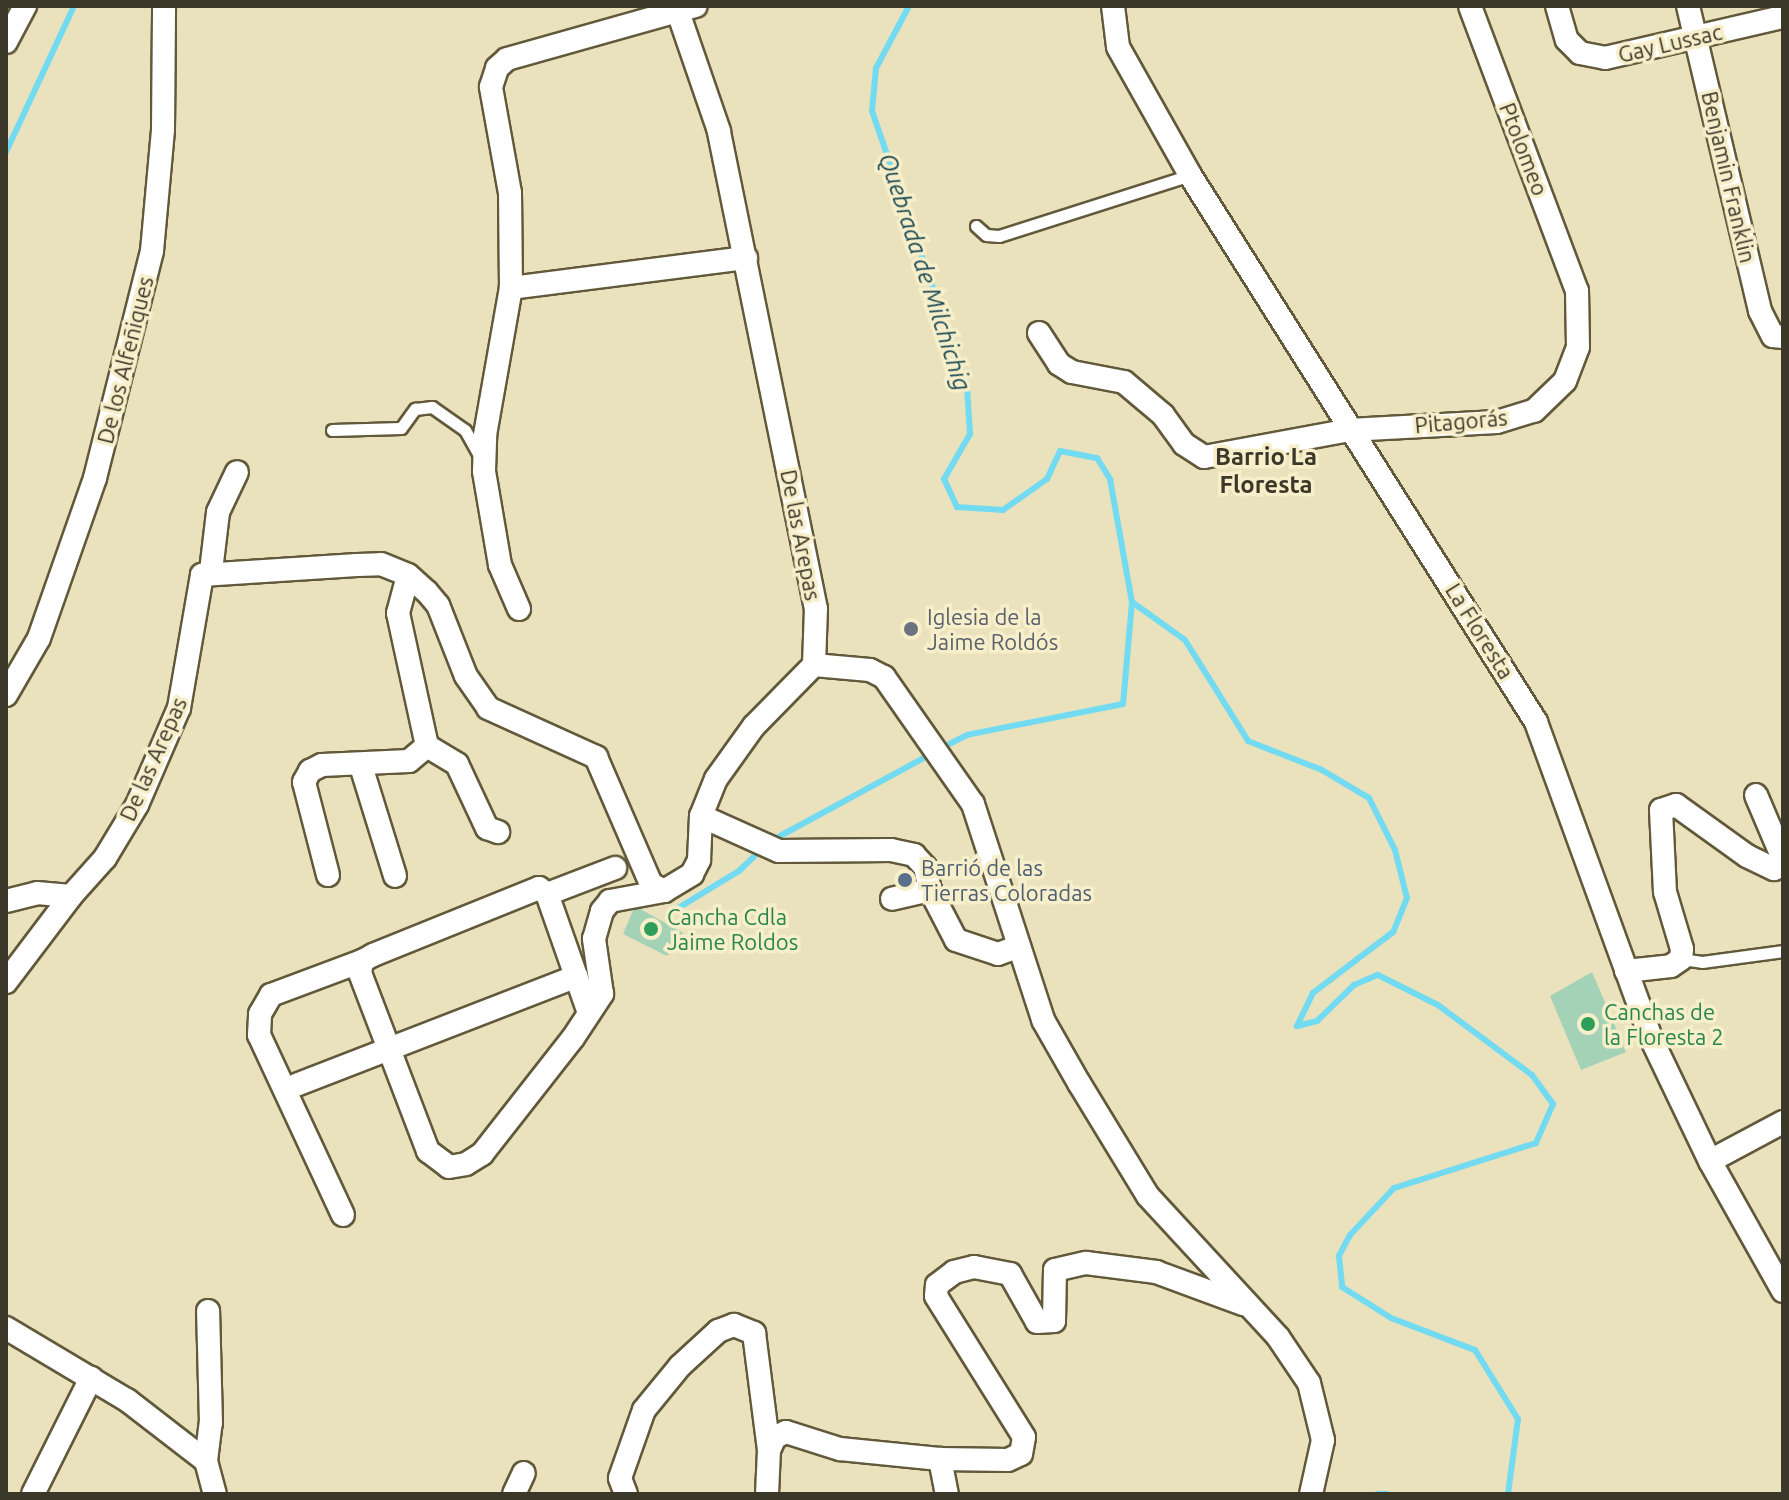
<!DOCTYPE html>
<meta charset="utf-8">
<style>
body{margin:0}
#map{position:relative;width:1789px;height:1500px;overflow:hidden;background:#eae1bd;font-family:Ubuntu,sans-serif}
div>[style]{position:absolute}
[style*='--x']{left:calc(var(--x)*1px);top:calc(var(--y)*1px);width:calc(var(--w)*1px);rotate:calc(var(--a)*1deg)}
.green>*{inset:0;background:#a3d2b6}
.stream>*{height:6px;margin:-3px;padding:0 3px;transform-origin:3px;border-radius:3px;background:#72dbf1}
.roads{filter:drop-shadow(2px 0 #61593a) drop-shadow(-2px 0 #61593a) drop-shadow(0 2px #61593a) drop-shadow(0 -2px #61593a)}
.service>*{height:11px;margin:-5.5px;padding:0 5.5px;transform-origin:5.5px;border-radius:5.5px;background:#fff}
.minor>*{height:22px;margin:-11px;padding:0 11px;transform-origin:11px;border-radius:11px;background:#fff}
.dots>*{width:22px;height:22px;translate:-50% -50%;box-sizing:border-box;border:4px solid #f7eeca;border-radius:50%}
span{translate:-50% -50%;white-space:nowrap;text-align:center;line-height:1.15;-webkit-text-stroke:7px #f7eeca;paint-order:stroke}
.street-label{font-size:22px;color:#3b3729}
.worship-label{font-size:22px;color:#5b616d}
.left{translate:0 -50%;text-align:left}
.service-label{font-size:22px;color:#4e5e75}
.leisure-label{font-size:22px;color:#27864d}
.water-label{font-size:24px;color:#1d4c55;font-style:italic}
.neighbourhood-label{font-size:24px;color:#3b3729;font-weight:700}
.frame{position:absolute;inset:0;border:8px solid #3b3729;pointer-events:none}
</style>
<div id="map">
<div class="green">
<i style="clip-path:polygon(635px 906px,683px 933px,667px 956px,623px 934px)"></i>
<i style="clip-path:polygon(1592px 972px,1626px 1052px,1581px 1070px,1550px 996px)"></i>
</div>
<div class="stream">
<i style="--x:909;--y:6;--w:70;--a:118"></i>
<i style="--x:876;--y:68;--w:43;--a:95.3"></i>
<i style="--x:872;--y:111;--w:292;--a:71"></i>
<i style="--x:967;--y:387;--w:47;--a:86.3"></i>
<i style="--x:970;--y:434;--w:52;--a:120"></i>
<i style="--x:944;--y:479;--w:31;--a:65"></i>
<i style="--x:957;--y:507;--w:46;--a:3.7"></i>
<i style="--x:1003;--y:510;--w:54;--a:-35.2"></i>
<i style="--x:1047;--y:479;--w:31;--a:-65"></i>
<i style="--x:1060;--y:451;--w:38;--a:11"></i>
<i style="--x:1097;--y:458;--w:25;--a:58"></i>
<i style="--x:1110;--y:479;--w:125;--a:79.9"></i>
<i style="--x:1132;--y:602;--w:102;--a:95"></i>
<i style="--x:1123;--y:704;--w:159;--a:168.8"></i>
<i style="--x:967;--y:735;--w:29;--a:153"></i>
<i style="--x:6;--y:152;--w:161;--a:-65"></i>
<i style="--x:1132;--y:602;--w:65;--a:35.6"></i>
<i style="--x:1185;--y:640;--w:119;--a:58"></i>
<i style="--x:1248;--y:741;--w:79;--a:21.4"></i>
<i style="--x:1322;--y:770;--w:55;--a:30.8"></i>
<i style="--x:1369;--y:798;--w:58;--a:63.4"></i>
<i style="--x:1395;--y:850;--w:49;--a:76"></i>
<i style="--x:1407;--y:898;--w:37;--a:112"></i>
<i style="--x:1393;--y:932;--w:101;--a:142.7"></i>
<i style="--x:1313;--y:993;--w:37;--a:116"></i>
<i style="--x:1297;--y:1026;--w:21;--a:-14"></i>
<i style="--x:1317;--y:1021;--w:52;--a:-44.2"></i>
<i style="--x:1354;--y:985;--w:26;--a:-23"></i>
<i style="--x:1378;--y:975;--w:67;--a:26.6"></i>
<i style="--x:1438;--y:1005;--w:117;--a:36.7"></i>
<i style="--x:1532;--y:1075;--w:36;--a:54"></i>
<i style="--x:1553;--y:1104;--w:43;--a:113.6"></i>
<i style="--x:1536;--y:1143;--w:149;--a:162.4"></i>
<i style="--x:1394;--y:1188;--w:64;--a:133.1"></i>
<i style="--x:1350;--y:1235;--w:24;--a:118"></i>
<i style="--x:1339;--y:1256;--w:31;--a:84"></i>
<i style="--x:1342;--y:1287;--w:58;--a:32.3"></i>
<i style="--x:1391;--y:1318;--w:90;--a:20.9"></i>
<i style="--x:1475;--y:1350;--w:81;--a:58.1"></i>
<i style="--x:1518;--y:1419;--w:76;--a:97.6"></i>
<i style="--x:769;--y:842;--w:184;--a:-28.5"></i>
<i style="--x:675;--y:910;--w:75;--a:-31.4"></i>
<i style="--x:739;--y:871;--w:30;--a:-44"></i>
<i style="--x:1378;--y:1494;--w:9;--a:0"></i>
</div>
<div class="roads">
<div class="service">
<i style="--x:976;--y:226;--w:13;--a:42"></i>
<i style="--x:986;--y:235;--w:13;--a:4"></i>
<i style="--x:999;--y:236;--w:201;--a:-17.7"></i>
<i style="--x:332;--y:430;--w:69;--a:-1.7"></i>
<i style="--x:401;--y:428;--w:24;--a:-54"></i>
<i style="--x:415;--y:409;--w:17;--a:-7"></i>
<i style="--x:432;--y:407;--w:40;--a:34.9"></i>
<i style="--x:465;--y:430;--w:29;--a:61"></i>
<i style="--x:1681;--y:959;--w:21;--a:8"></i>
<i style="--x:1702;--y:962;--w:82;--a:-7.7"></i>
</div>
<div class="minor">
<i style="--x:1113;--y:6;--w:41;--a:83"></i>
<i style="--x:1118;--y:47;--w:147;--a:60.6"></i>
<i style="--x:1190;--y:175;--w:647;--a:57.68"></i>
<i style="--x:1536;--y:722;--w:334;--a:70"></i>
<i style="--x:1650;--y:1036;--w:139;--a:64.4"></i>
<i style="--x:1710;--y:1161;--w:149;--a:60.7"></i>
<i style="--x:1557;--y:6;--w:35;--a:74"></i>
<i style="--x:1567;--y:40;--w:18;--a:45"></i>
<i style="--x:1580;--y:53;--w:25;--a:11"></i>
<i style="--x:1605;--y:58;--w:183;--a:-13"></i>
<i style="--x:1688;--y:6;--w:313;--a:76.7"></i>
<i style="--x:1760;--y:311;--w:28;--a:63"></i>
<i style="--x:1773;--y:336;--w:10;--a:6"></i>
<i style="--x:6;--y:42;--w:41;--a:-62.2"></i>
<i style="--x:511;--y:288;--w:237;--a:-7.3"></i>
<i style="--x:1039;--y:333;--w:37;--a:57"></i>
<i style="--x:1059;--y:364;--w:15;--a:32"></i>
<i style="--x:1072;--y:372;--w:53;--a:10.9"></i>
<i style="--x:1124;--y:382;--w:51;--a:40.2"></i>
<i style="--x:1163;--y:415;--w:36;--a:54"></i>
<i style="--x:1184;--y:444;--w:24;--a:33"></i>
<i style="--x:1204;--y:457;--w:147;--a:-10.5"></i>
<i style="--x:1349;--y:430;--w:148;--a:-3.1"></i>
<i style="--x:1497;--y:422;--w:39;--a:-17"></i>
<i style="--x:1534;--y:411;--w:43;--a:-44.1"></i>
<i style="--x:1565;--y:381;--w:36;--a:-69"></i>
<i style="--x:1578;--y:347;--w:56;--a:-91"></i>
<i style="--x:1577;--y:291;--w:304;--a:-110.6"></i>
<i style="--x:211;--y:571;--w:59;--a:-83.2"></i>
<i style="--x:218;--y:512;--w:44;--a:-64.6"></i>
<i style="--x:519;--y:609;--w:48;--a:-113.4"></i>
<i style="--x:500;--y:565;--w:95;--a:-99.7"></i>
<i style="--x:484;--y:471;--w:36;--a:-88"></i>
<i style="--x:485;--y:435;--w:149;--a:-80"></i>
<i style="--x:511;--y:288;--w:95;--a:-90.6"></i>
<i style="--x:510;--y:193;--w:108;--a:-100.2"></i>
<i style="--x:491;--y:87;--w:20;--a:-72"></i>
<i style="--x:497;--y:68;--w:13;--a:-42"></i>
<i style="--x:507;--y:59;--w:196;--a:-15.7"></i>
<i style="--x:814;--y:665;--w:56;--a:5.1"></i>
<i style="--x:870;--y:670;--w:16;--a:27"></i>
<i style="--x:884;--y:677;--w:155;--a:55"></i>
<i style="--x:973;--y:804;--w:227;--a:72"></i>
<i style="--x:1043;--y:1020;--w:73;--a:60.3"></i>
<i style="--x:1079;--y:1083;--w:132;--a:58.6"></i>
<i style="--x:1148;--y:1196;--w:192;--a:47.3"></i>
<i style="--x:1278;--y:1337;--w:55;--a:56"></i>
<i style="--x:1309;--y:1383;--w:59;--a:76.2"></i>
<i style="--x:1323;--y:1440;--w:55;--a:102.5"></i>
<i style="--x:6;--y:695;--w:66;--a:-59.9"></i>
<i style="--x:39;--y:638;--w:170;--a:-70.7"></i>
<i style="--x:95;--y:478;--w:234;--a:-75.9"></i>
<i style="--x:152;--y:251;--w:122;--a:-84.8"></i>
<i style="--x:163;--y:129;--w:123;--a:-89.5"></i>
<i style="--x:427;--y:746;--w:35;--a:31"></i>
<i style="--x:457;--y:764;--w:71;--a:64.9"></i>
<i style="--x:487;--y:828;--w:12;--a:20"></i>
<i style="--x:361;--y:766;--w:115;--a:72.8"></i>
<i style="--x:701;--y:816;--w:85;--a:24.2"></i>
<i style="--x:779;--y:851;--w:112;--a:-0.5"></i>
<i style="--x:891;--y:850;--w:24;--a:12"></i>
<i style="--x:914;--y:855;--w:16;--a:47"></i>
<i style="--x:925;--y:867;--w:24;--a:78"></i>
<i style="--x:930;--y:890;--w:39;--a:167"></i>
<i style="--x:328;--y:875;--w:96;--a:-104.5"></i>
<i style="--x:304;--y:782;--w:13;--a:-61"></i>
<i style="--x:310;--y:771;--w:13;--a:-27"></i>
<i style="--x:322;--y:765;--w:87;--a:-2.6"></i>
<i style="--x:409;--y:761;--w:23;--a:-40"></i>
<i style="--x:427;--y:746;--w:136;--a:-102.3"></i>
<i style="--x:398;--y:613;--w:39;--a:-75"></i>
<i style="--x:930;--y:890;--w:56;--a:62.5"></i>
<i style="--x:956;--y:940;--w:44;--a:18.4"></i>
<i style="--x:998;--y:954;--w:20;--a:-20"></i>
<i style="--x:547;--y:894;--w:73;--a:-20.9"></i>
<i style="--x:71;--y:896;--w:51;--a:-48.2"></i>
<i style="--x:105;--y:858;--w:62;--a:-58.9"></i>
<i style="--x:137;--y:805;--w:106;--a:-66.6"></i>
<i style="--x:179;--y:708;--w:135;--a:-80.2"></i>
<i style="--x:202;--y:575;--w:155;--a:-3.7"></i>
<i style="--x:357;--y:565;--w:24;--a:-2"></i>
<i style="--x:381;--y:564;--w:29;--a:22"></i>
<i style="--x:408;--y:575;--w:25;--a:42"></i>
<i style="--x:427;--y:592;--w:17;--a:50"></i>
<i style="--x:438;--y:605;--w:76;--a:68.5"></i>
<i style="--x:466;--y:676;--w:39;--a:55"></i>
<i style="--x:488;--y:708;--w:119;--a:24.4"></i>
<i style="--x:596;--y:757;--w:138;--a:66.6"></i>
<i style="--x:651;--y:884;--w:15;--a:28"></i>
<i style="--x:664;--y:891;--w:33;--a:-31"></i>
<i style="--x:692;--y:874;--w:16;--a:-63"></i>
<i style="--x:699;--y:860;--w:44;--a:-87.4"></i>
<i style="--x:701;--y:816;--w:40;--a:-68"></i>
<i style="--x:716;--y:779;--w:65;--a:-54.4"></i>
<i style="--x:754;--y:726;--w:86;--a:-45.5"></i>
<i style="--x:814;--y:665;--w:56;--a:-88"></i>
<i style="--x:816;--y:609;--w:488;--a:-101.5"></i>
<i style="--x:719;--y:131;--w:132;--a:-109"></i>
<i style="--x:6;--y:901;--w:32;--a:-14"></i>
<i style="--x:37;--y:893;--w:34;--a:5"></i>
<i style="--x:71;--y:896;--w:108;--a:127.1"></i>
<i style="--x:1626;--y:971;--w:45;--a:-6.3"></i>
<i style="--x:1671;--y:966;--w:12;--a:-35"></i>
<i style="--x:1681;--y:959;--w:10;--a:-84"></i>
<i style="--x:1682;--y:949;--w:59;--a:-106.6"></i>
<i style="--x:1665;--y:892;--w:82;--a:-92.8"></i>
<i style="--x:1661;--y:810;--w:16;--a:-18"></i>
<i style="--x:1676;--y:805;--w:87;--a:35.7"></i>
<i style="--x:1747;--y:856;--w:30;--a:26"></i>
<i style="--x:1774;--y:869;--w:9;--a:-27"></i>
<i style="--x:1782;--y:865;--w:11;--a:-95"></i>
<i style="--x:1781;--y:854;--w:64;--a:-113"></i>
<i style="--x:589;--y:1013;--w:126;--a:-109.4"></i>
<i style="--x:547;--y:894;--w:10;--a:-143"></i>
<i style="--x:539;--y:888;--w:179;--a:158"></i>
<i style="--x:373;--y:955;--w:13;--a:151"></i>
<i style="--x:362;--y:961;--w:12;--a:99"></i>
<i style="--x:360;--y:973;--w:191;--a:69.1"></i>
<i style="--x:428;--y:1151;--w:26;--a:37"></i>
<i style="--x:449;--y:1167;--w:17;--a:-10"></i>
<i style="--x:466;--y:1164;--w:19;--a:-32"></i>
<i style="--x:482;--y:1154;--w:147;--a:-51.9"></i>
<i style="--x:573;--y:1038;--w:53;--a:-56.6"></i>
<i style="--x:602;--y:994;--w:56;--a:-98.3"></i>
<i style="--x:594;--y:939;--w:29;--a:-74"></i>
<i style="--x:602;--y:911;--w:13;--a:-51"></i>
<i style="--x:610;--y:901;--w:55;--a:-10.5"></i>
<i style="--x:296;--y:1085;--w:301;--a:-21.2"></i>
<i style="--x:1710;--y:1161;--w:83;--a:-28.1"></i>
<i style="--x:343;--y:1215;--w:199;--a:-115"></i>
<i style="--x:259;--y:1035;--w:21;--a:-87"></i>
<i style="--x:260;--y:1014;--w:22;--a:-60"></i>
<i style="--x:271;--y:995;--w:97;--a:-20.5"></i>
<i style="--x:6;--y:1328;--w:141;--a:30.8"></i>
<i style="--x:127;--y:1400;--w:100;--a:37.7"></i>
<i style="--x:206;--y:1461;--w:34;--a:75"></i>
<i style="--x:940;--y:1459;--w:36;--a:79"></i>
<i style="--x:206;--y:1461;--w:38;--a:-83"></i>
<i style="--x:211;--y:1423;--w:112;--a:-91.5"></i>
<i style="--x:33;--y:1494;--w:130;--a:-63.4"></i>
<i style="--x:514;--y:1494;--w:23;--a:-65"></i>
<i style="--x:626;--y:1494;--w:17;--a:-111"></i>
<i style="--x:620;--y:1478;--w:72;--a:-70.6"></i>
<i style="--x:644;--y:1410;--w:57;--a:-50.7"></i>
<i style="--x:680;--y:1366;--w:52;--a:-42.6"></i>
<i style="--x:718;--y:1331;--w:17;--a:-21"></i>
<i style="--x:734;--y:1325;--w:22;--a:22"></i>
<i style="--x:754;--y:1333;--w:118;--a:82.7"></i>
<i style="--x:767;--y:1494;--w:44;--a:-87.4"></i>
<i style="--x:769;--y:1450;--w:14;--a:-65"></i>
<i style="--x:775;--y:1437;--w:12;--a:-24"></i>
<i style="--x:786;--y:1432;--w:57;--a:17.5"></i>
<i style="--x:840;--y:1449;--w:100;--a:5.7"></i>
<i style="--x:940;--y:1459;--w:68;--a:0.8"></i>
<i style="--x:1008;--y:1460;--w:14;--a:-25"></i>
<i style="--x:1021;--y:1454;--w:17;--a:-80"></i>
<i style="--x:1024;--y:1437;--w:166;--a:-122"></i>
<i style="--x:936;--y:1296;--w:11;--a:-85"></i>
<i style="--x:937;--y:1285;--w:21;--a:-37"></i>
<i style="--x:954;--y:1272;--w:21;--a:-14"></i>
<i style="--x:974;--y:1267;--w:37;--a:11"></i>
<i style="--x:1010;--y:1274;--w:55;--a:60.6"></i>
<i style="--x:1037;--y:1322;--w:17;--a:-3"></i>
<i style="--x:1054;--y:1321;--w:51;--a:-88.9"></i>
<i style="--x:1055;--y:1270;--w:32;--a:-13"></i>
<i style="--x:1086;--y:1263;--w:71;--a:7.3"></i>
<i style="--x:1156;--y:1272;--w:93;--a:20.2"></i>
</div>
</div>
<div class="dots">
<i style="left:911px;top:629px;background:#6b7280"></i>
<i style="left:905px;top:880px;background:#5c6f8a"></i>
<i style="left:651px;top:929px;background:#2e9e5b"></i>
<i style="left:1588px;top:1024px;background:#2e9e5b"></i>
</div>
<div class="street-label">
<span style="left:1670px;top:43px;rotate:-13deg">Gay Lussac</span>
<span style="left:1524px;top:149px;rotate:69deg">Ptolomeo</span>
<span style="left:1729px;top:177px;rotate:77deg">Benjamin Franklin</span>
<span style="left:125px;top:360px;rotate:-76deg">De los Alfeñiques</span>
<span style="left:1461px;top:421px;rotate:-5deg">Pitagorás</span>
<span style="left:801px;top:535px;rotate:79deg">De las Arepas</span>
<span style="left:1480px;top:631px;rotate:58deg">La Floresta</span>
<span style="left:153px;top:759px;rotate:-66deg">De las Arepas</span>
</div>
<div class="worship-label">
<span class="left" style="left:927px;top:629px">Iglesia de la<br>Jaime Roldós</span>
</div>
<div class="service-label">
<span class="left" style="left:921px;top:880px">Barrió de las<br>Tierras Coloradas</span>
</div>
<div class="leisure-label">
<span class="left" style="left:667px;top:929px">Cancha Cdla<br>Jaime Roldos</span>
<span class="left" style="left:1604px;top:1024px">Canchas de<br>la Floresta 2</span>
</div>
<div class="water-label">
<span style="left:925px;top:272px;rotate:72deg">Quebrada de Milchichig</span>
</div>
<div class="neighbourhood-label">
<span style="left:1266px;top:471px">Barrio La<br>Floresta</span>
</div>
<div class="frame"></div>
</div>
